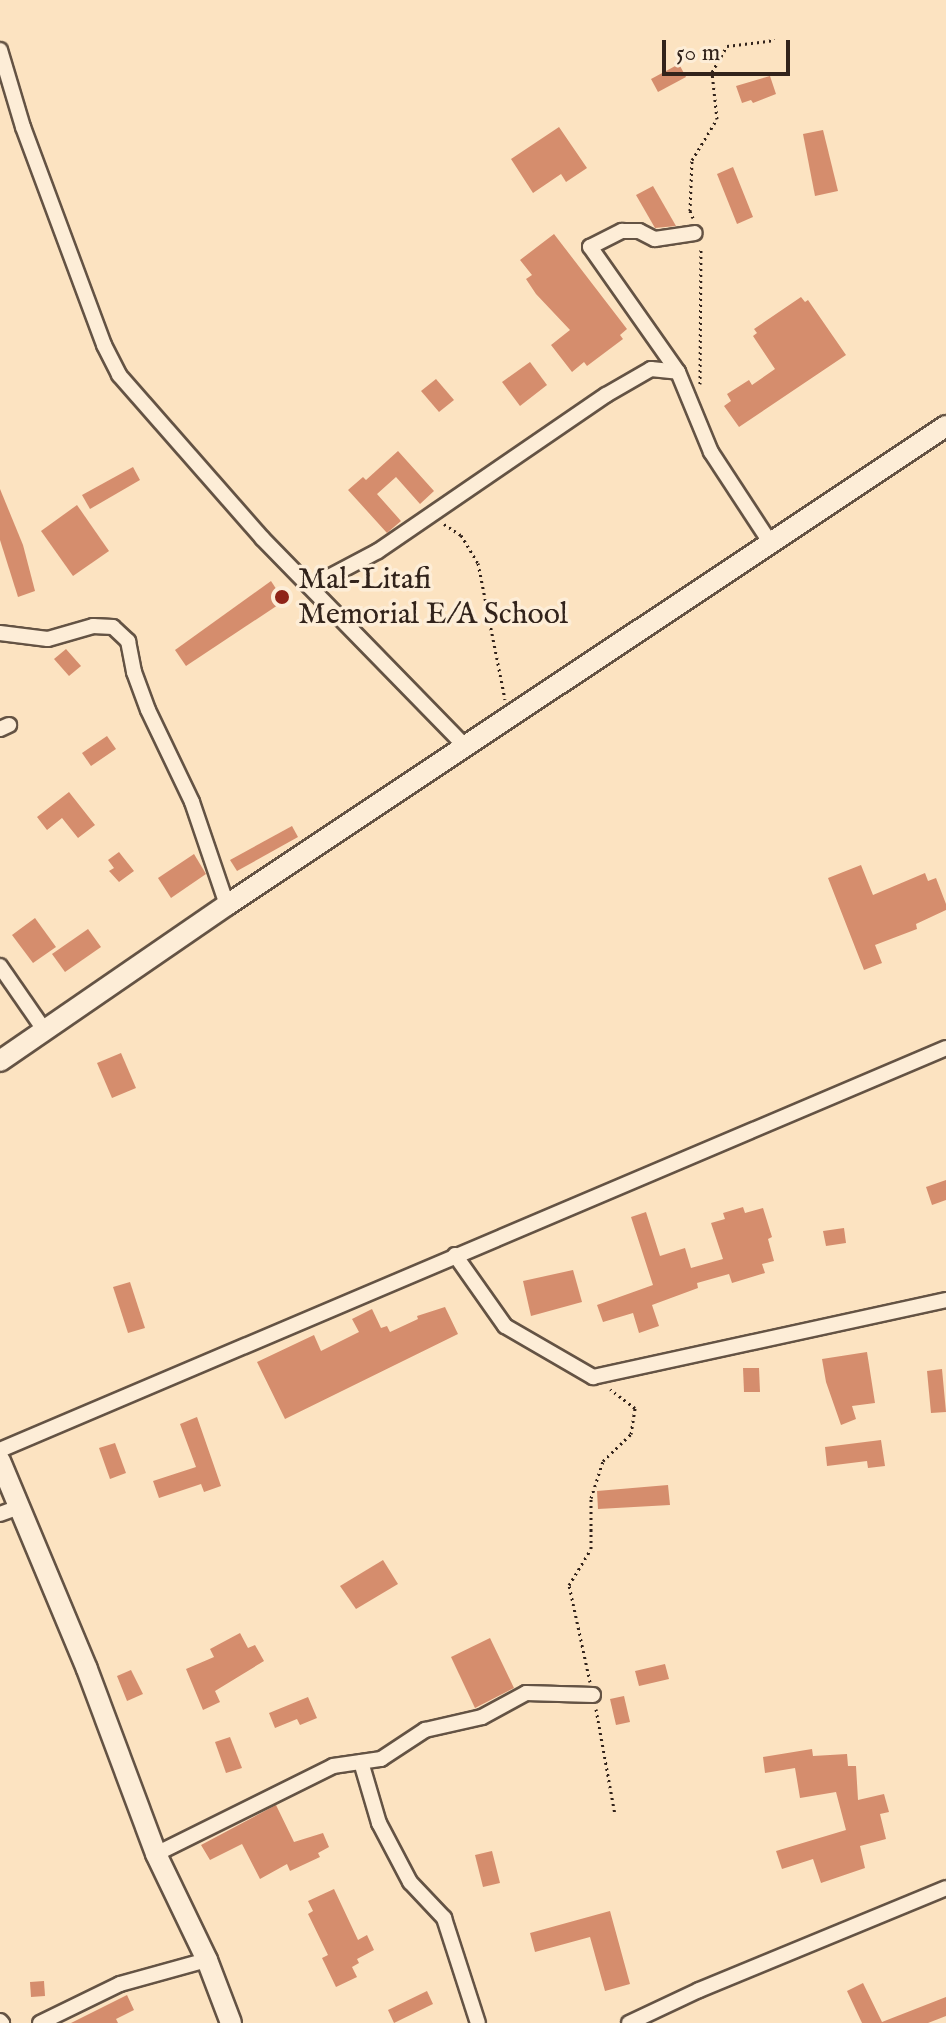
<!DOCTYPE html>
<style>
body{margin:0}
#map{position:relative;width:946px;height:2023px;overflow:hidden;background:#fce3c1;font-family:"IM FELL English",serif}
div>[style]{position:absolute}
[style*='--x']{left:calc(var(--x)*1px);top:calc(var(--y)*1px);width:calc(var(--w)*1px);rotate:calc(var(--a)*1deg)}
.building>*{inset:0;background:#d58d6d}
.path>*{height:3px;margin-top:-1.5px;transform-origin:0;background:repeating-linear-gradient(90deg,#32231b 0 2px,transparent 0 6px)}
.roads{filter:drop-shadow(2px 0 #645344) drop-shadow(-2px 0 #645344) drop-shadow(0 2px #645344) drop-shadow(0 -2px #645344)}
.minor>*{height:14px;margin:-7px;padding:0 7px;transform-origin:7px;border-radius:7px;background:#fdedd7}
.secondary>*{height:20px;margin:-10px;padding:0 10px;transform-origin:10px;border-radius:10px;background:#fdedd7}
.dots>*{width:22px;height:22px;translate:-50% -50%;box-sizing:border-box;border:4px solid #fdedd7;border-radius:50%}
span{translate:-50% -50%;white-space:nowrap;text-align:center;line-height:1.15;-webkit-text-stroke:7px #fdedd7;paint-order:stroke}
.poi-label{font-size:30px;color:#32231b}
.left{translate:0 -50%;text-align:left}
.scale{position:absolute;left:662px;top:40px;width:128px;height:36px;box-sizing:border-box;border:4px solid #32231b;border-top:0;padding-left:10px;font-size:24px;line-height:28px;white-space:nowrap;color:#32231b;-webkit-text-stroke:6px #fdedd7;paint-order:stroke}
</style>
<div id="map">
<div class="building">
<i style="clip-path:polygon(679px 64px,686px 77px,658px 92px,651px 79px)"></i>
<i style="clip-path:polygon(770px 76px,776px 94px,753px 103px,751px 100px,742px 103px,736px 86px)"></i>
<i style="clip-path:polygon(559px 127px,587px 168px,566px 182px,561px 174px,533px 193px,511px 159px)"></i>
<i style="clip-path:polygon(823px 130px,838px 191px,815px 196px,803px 134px)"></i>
<i style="clip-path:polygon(733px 167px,753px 217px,737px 224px,717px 174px)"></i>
<i style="clip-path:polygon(653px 186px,676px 226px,655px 228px,636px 195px)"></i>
<i style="clip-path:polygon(554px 234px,627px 329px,620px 335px,623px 339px,587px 366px,584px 362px,572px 372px,551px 345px,570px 330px,536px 294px,526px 279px,532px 275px,520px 260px)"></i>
<i style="clip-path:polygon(801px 297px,805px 302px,808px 300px,846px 355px,739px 427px,724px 406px,731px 401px,727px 394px,749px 380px,752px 385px,775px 369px,753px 336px,757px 333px,754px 329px)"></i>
<i style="clip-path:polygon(530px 362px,547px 385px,520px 406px,502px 382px)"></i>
<i style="clip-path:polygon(436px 379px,454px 400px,439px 412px,421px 391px)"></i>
<i style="clip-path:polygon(398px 451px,434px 491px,420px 504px,396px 477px,377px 494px,401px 521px,387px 533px,348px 490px,363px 477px,366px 480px)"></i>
<i style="clip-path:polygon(133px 467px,140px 480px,90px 509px,82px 495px)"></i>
<i style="clip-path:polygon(0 489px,23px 545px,35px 591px,18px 597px,0 540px)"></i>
<i style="clip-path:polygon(77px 505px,109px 551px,73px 576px,41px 531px)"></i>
<i style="clip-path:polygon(271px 581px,284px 601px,186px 666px,175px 650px)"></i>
<i style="clip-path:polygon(66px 649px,81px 666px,69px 676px,54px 659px)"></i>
<i style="clip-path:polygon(107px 736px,116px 749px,91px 766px,82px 753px)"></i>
<i style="clip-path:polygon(69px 792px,95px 825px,78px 838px,62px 818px,47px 830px,37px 817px)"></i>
<i style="clip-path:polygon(292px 826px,298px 837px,237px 871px,230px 860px)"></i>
<i style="clip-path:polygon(119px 852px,134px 871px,119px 882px,109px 871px,114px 868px,108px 860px)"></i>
<i style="clip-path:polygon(194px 854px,206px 874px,171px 898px,158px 878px)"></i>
<i style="clip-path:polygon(861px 865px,873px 895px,925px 873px,928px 881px,936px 878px,946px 904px,946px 910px,916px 924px,917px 929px,875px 945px,882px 963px,864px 970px,828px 878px)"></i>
<i style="clip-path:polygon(35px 918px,56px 947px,33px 963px,12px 935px)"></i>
<i style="clip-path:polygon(88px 929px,101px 947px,65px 972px,52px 954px)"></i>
<i style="clip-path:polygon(121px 1053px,136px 1088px,112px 1098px,97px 1063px)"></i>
<i style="clip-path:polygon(946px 1180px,946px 1200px,932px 1205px,926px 1187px)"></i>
<i style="clip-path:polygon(743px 1207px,745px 1213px,763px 1208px,772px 1237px,768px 1239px,774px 1261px,762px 1264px,765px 1273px,732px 1283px,729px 1274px,697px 1283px,698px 1288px,652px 1305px,659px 1326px,639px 1333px,633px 1313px,603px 1322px,597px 1305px,653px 1285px,631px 1217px,646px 1212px,660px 1256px,685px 1248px,691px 1268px,723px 1259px,711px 1223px,725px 1219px,723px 1213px)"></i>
<i style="clip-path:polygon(844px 1228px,846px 1243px,826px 1246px,823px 1231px)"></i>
<i style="clip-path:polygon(573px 1270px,582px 1302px,531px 1316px,523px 1281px)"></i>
<i style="clip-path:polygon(130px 1282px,145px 1328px,128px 1333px,113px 1287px)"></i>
<i style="clip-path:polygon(445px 1307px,458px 1334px,285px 1419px,257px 1362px,314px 1335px,321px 1351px,359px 1332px,352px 1319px,372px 1309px,381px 1328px,387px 1326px,390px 1332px,418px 1319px,417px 1316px)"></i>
<i style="clip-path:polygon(867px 1352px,875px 1403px,852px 1406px,856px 1419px,841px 1425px,826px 1382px,822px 1359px)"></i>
<i style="clip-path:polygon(743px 1368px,759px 1368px,760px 1392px,744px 1392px)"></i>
<i style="clip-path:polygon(942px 1369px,946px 1412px,931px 1413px,927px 1371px)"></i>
<i style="clip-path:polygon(197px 1417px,221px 1486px,204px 1492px,201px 1484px,159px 1498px,153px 1481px,196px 1467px,180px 1424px)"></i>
<i style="clip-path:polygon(881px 1440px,885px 1466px,868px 1468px,867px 1461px,827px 1466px,825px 1447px)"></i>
<i style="clip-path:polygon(115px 1443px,126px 1473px,110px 1479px,99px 1448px)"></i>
<i style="clip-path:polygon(668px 1485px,670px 1505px,598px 1509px,597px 1491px)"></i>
<i style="clip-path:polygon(383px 1560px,398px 1584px,356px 1609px,340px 1586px)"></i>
<i style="clip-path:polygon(240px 1633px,248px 1648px,255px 1645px,264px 1661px,215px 1691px,220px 1702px,203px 1710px,186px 1669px,214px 1657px,210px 1649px)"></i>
<i style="clip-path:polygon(490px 1638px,514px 1688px,475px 1708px,451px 1657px)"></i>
<i style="clip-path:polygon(665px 1664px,669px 1679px,639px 1686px,635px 1671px)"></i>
<i style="clip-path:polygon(131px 1670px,143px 1694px,127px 1701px,117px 1676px)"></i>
<i style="clip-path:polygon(624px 1696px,630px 1722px,616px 1725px,610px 1699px)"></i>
<i style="clip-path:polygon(308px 1697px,317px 1718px,300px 1725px,297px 1719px,275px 1728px,269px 1713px)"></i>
<i style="clip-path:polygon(230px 1737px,242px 1768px,226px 1773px,215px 1742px)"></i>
<i style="clip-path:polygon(812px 1749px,813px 1756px,847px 1754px,848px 1766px,856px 1766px,858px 1800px,884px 1794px,889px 1812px,880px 1814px,886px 1839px,860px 1846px,865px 1868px,821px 1883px,813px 1859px,782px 1869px,776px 1851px,846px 1830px,836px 1792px,800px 1798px,795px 1768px,765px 1773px,763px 1757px)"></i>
<i style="clip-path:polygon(276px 1805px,294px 1842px,323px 1833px,329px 1847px,318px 1853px,320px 1857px,290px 1871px,287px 1864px,260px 1879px,242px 1844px,210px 1860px,201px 1845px)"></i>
<i style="clip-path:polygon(492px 1851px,500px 1883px,483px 1887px,475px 1855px)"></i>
<i style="clip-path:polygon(334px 1889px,358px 1940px,367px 1935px,374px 1950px,357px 1959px,359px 1963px,352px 1967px,357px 1977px,336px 1987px,322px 1958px,328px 1955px,308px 1914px,313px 1911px,308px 1901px)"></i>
<i style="clip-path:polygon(610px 1911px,630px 1984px,605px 1991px,590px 1937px,535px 1952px,530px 1933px)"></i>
<i style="clip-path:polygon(44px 1981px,45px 1996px,31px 1997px,30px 1982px)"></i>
<i style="clip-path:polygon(863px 1983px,882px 2022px,946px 1997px,946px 2016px,928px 2023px,862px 2023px,847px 1991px)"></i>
<i style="clip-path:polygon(427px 1991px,433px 2004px,394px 2023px,388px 2010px)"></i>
<i style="clip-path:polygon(127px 1995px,134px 2010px,116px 2019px,118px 2023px,71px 2023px)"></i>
</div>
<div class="path">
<i style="--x:693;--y:218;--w:8;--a:-113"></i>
<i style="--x:690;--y:211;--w:51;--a:-87.8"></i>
<i style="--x:692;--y:160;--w:48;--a:-58.6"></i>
<i style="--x:717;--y:119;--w:47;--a:-96.1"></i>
<i style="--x:712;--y:72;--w:30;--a:-60"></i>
<i style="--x:727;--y:46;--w:48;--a:-7.1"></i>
<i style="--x:700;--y:384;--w:136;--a:-89.6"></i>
<i style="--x:444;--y:524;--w:20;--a:33"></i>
<i style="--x:461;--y:535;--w:33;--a:59"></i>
<i style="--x:478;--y:563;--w:139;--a:78.8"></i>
<i style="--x:590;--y:1682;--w:99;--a:-102.2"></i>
<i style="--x:569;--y:1585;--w:42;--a:-58.6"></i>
<i style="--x:591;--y:1549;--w:51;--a:-90"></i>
<i style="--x:591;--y:1498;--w:39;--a:-72"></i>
<i style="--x:603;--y:1461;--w:39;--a:-44"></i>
<i style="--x:631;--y:1434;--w:26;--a:-81"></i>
<i style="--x:635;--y:1408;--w:31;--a:-143"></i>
<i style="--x:596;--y:1709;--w:108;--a:79.8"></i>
</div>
<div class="roads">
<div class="minor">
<i style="--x:0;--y:50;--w:80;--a:73.4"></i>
<i style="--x:23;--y:127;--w:233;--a:69.6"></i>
<i style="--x:104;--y:345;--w:34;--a:63"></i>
<i style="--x:119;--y:375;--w:217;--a:48.7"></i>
<i style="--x:262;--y:538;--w:291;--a:45.7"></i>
<i style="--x:678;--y:372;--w:153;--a:-125.1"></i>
<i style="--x:590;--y:247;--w:36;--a:-27"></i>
<i style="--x:622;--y:231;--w:17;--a:0"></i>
<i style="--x:639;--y:231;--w:18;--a:27"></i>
<i style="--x:655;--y:239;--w:40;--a:-8.5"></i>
<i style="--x:310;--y:587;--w:77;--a:-27.9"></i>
<i style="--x:378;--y:551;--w:276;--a:-34.4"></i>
<i style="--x:606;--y:395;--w:52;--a:-30"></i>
<i style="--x:651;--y:369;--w:27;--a:6"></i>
<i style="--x:678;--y:372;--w:87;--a:67.6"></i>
<i style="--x:711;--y:452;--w:108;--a:56.8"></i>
<i style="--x:0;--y:633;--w:48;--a:7.1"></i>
<i style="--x:48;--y:639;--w:47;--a:-16.1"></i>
<i style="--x:93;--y:626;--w:20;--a:3"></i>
<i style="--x:113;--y:627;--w:21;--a:43"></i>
<i style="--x:128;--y:641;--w:32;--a:79"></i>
<i style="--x:134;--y:672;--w:40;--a:69.8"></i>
<i style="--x:148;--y:710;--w:102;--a:64.4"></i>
<i style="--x:192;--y:802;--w:109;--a:71.2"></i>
<i style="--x:0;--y:729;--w:10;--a:-24"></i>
<i style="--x:0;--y:966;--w:79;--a:55.3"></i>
<i style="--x:455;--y:1255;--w:87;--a:54.8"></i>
<i style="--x:505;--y:1326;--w:102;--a:30.1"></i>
<i style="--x:593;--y:1377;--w:361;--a:-12.3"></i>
<i style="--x:0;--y:1450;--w:1028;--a:-23.02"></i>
<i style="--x:0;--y:1514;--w:20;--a:-20"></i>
<i style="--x:361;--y:1762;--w:64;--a:73.6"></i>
<i style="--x:379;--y:1823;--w:67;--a:62.3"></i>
<i style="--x:410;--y:1882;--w:50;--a:46.6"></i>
<i style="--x:444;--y:1918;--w:110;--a:72.1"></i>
<i style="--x:156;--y:1854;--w:198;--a:-26.4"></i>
<i style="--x:333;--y:1766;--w:49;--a:-8.3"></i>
<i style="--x:381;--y:1759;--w:53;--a:-33.4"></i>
<i style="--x:425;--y:1730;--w:58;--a:-12.8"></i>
<i style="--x:482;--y:1717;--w:50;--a:-28.6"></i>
<i style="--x:526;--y:1693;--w:67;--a:1.7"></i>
<i style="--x:0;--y:2021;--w:3;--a:45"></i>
<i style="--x:40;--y:2023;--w:89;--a:-26"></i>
<i style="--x:120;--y:1984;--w:90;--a:-15.4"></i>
<i style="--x:629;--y:2023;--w:77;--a:-25.2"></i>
<i style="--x:699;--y:1990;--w:267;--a:-22.4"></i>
</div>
<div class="secondary">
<i style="--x:0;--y:1061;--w:275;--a:-34.5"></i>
<i style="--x:227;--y:905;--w:864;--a:-33.67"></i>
<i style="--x:0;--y:1461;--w:225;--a:67.3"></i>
<i style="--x:87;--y:1669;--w:197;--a:69.5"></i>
<i style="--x:156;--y:1854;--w:118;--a:64.3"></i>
<i style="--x:207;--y:1960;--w:67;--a:69.1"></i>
</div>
</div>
<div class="dots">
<i style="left:282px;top:597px;background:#8f2418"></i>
</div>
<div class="poi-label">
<span class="left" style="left:298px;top:597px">Mal-Litafi<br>Memorial E/A School</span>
</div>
<div class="scale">50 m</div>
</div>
